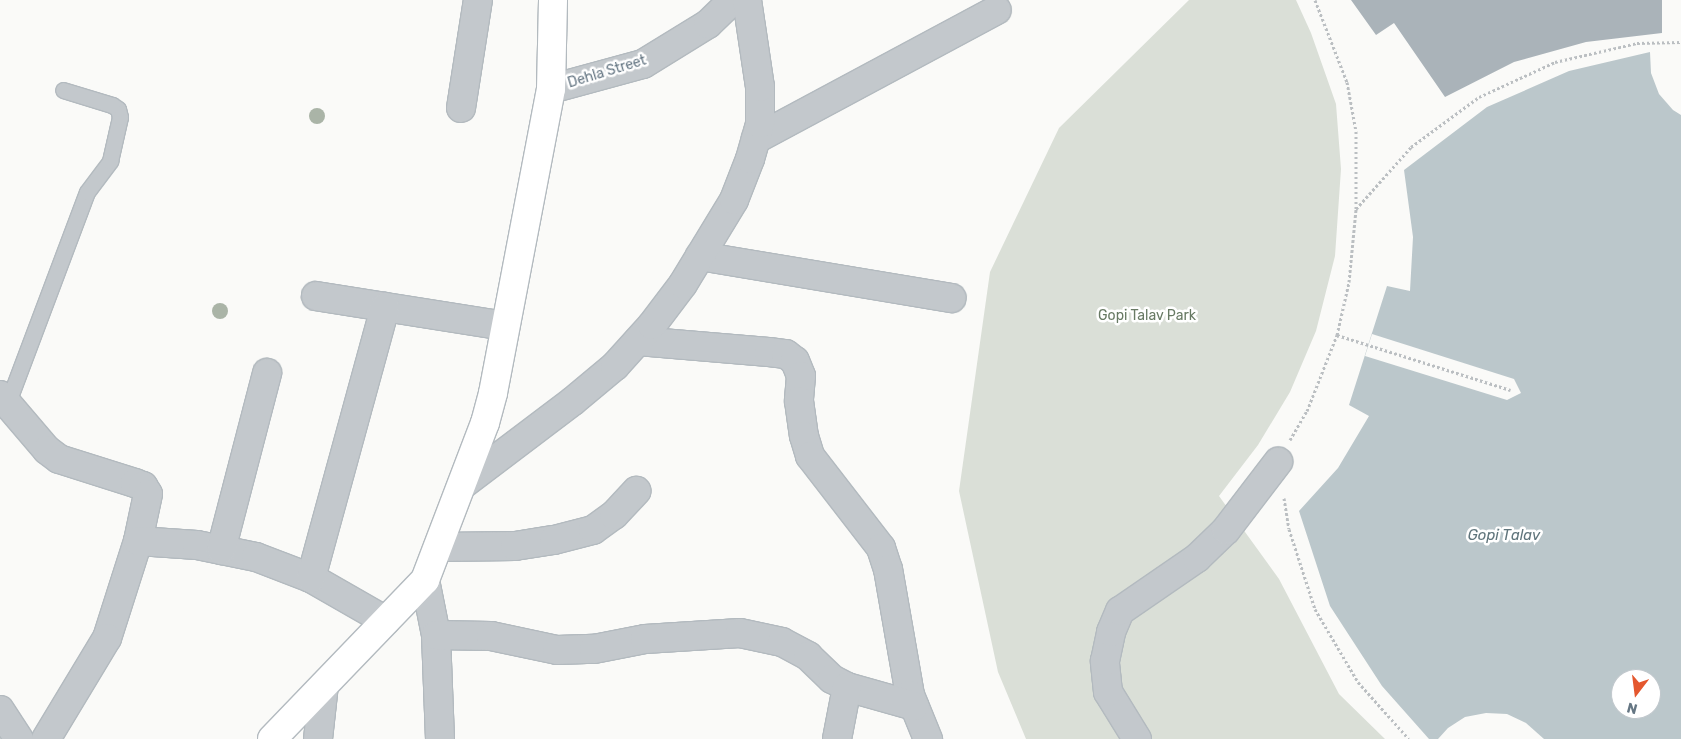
<!DOCTYPE html>
<style>
body{margin:0}
#map{position:relative;width:1681px;height:739px;overflow:hidden;background:#fafaf8;font-family:Rubik,sans-serif}
div>[style]{position:absolute}
[style*='--x']{left:calc(var(--x)*1px);top:calc(var(--y)*1px);width:calc(var(--w)*1px);rotate:calc(var(--a)*1deg)}
.green>*{inset:0;background:#dadfd7}
.water>*{inset:0;background:#bbc7cb}
.pier>*{inset:0;background:#fafaf8}
.building>*{inset:0;background:#aab3b9}
.path>*{height:3px;margin-top:-1.5px;transform-origin:0;background:repeating-linear-gradient(90deg,#bbbfc2 0 2.5px,transparent 0 5px)}
.roads{filter:drop-shadow(1px 0 #b3babf) drop-shadow(-1px 0 #b3babf) drop-shadow(0 1px #b3babf) drop-shadow(0 -1px #b3babf)}
.lane>*{height:15px;margin:-7.5px;padding:0 7.5px;transform-origin:7.5px;border-radius:7.5px;background:#c3c8cc}
.street>*{height:28px;margin:-14px;padding:0 14px;transform-origin:14px;border-radius:14px;background:#c3c8cc}
.secondary>*{height:28px;margin:-14px;padding:0 14px;transform-origin:14px;border-radius:14px;background:#fff}
.trees>*{width:16px;height:16px;margin:-8px;border-radius:50%;background:#aab4a7}
span{translate:-50% -50%;white-space:nowrap;text-align:center;line-height:1.15;-webkit-text-stroke:5px #fff;paint-order:stroke}
.street-label{font-size:14px;color:#657683}
.park-label{font-size:14px;color:#687a64}
.water-label{font-size:15px;color:#60757c;font-style:italic}
.north{position:absolute;left:1611px;top:669px;width:50px;height:50px;box-sizing:border-box;background:#fff;border:1px solid #c1c8cd;border-radius:50%;rotate:195deg;font-size:14px;font-weight:700;line-height:20px;text-align:center;color:#657683}
.north::after{content:'';display:block;margin:auto;width:18px;height:22px;background:#e4572e;clip-path:polygon(50% 0,100% 100%,50% 72%,0 100%)}
</style>
<div id="map">
<div class="green">
<i style="clip-path:polygon(1189px 0,1296px 0,1311px 33px,1336px 104px,1341px 169px,1335px 256px,1316px 331px,1290px 392px,1258px 445px,1219px 496px,1279px 579px,1339px 694px,1385px 739px,1026px 739px,998px 672px,959px 491px,990px 272px,1059px 128px)"></i>
</div>
<div class="water">
<i style="clip-path:polygon(evenodd,1650px 52px,1651px 73px,1659px 94px,1673px 110px,1681px 115px,1681px 739px,1544px 739px,1526px 723px,1507px 714px,1486px 713px,1465px 717px,1448px 728px,1438px 739px,1429px 739px,1382px 686px,1330px 606px,1299px 511px,1338px 468px,1369px 416px,1349px 405px,1387px 286px,1410px 291px,1413px 237px,1404px 170px,1487px 107px,1569px 71px,1650px 52px,1621px 679px,1651px 679px,1651px 709px,1621px 709px,1621px 679px)"></i>
</div>
<div class="pier">
<i style="clip-path:polygon(1372px 334px,1514px 379px,1521px 393px,1507px 400px,1365px 356px)"></i>
</div>
<div class="building">
<i style="clip-path:polygon(1351px 0,1662px 0,1662px 33px,1586px 42px,1514px 62px,1445px 97px,1394px 23px,1376px 35px)"></i>
</div>
<div class="path">
<i style="--x:1315;--y:0;--w:88;--a:68.7"></i>
<i style="--x:1347;--y:82;--w:50;--a:79.6"></i>
<i style="--x:1356;--y:131;--w:78;--a:90"></i>
<i style="--x:1337;--y:335;--w:182;--a:17.6"></i>
<i style="--x:1290;--y:440;--w:34;--a:-60"></i>
<i style="--x:1307;--y:411;--w:82;--a:-68.5"></i>
<i style="--x:1337;--y:335;--w:54;--a:-77.2"></i>
<i style="--x:1349;--y:282;--w:73;--a:-84.5"></i>
<i style="--x:1356;--y:209;--w:83;--a:-48.4"></i>
<i style="--x:1411;--y:147;--w:84;--a:-36.3"></i>
<i style="--x:1479;--y:97;--w:84;--a:-24.7"></i>
<i style="--x:1555;--y:62;--w:84;--a:-13"></i>
<i style="--x:1637;--y:43;--w:44;--a:-1.3"></i>
<i style="--x:1284;--y:498;--w:31;--a:81"></i>
<i style="--x:1289;--y:529;--w:84;--a:72"></i>
<i style="--x:1315;--y:609;--w:85;--a:59.5"></i>
<i style="--x:1358;--y:682;--w:76;--a:48.2"></i>
</div>
<div class="roads">
<div class="lane">
<i style="--x:8;--y:402;--w:224;--a:-69.4"></i>
<i style="--x:87;--y:192;--w:39;--a:-53"></i>
<i style="--x:110;--y:161;--w:45;--a:-77.2"></i>
<i style="--x:120;--y:117;--w:8;--a:-104"></i>
<i style="--x:118;--y:109;--w:7;--a:-146"></i>
<i style="--x:112;--y:105;--w:51;--a:-163"></i>
</div>
<div class="street">
<i style="--x:551;--y:89;--w:95;--a:-15.2"></i>
<i style="--x:643;--y:64;--w:76;--a:-31.6"></i>
<i style="--x:708;--y:24;--w:35;--a:-44"></i>
<i style="--x:461;--y:108;--w:109;--a:-81.1"></i>
<i style="--x:756;--y:139;--w:273;--a:-28.2"></i>
<i style="--x:700;--y:256;--w:255;--a:9.5"></i>
<i style="--x:316;--y:296;--w:191;--a:9"></i>
<i style="--x:638;--y:341;--w:131;--a:4.8"></i>
<i style="--x:769;--y:352;--w:17;--a:7"></i>
<i style="--x:786;--y:354;--w:11;--a:38"></i>
<i style="--x:795;--y:361;--w:16;--a:68"></i>
<i style="--x:801;--y:376;--w:25;--a:95"></i>
<i style="--x:799;--y:401;--w:35;--a:82"></i>
<i style="--x:804;--y:436;--w:21;--a:73"></i>
<i style="--x:810;--y:456;--w:116;--a:52.3"></i>
<i style="--x:881;--y:548;--w:22;--a:72"></i>
<i style="--x:888;--y:569;--w:128;--a:80.1"></i>
<i style="--x:910;--y:695;--w:48;--a:67.8"></i>
<i style="--x:0;--y:395;--w:72;--a:49.5"></i>
<i style="--x:47;--y:450;--w:15;--a:37"></i>
<i style="--x:59;--y:459;--w:80;--a:17.5"></i>
<i style="--x:135;--y:483;--w:9;--a:21"></i>
<i style="--x:143;--y:486;--w:9;--a:58"></i>
<i style="--x:148;--y:494;--w:48;--a:102"></i>
<i style="--x:138;--y:541;--w:102;--a:107.7"></i>
<i style="--x:107;--y:638;--w:118;--a:121.1"></i>
<i style="--x:462;--y:485;--w:139;--a:-37.1"></i>
<i style="--x:573;--y:401;--w:55;--a:-39.8"></i>
<i style="--x:615;--y:366;--w:55;--a:-47.9"></i>
<i style="--x:652;--y:325;--w:51;--a:-52.9"></i>
<i style="--x:683;--y:284;--w:98;--a:-58.7"></i>
<i style="--x:734;--y:200;--w:44;--a:-68.7"></i>
<i style="--x:750;--y:159;--w:37;--a:-74"></i>
<i style="--x:760;--y:123;--w:36;--a:-90"></i>
<i style="--x:760;--y:87;--w:88;--a:-98.5"></i>
<i style="--x:138;--y:541;--w:59;--a:3.9"></i>
<i style="--x:197;--y:545;--w:60;--a:11.5"></i>
<i style="--x:256;--y:557;--w:59;--a:20.9"></i>
<i style="--x:311;--y:578;--w:86;--a:29.8"></i>
<i style="--x:438;--y:547;--w:77;--a:-0.7"></i>
<i style="--x:515;--y:546;--w:39;--a:-9"></i>
<i style="--x:554;--y:540;--w:40;--a:-14.4"></i>
<i style="--x:593;--y:530;--w:26;--a:-36"></i>
<i style="--x:614;--y:515;--w:33;--a:-47"></i>
<i style="--x:221;--y:550;--w:183;--a:-75.4"></i>
<i style="--x:311;--y:578;--w:281;--a:-74.7"></i>
<i style="--x:425;--y:580;--w:56;--a:78.7"></i>
<i style="--x:436;--y:635;--w:104;--a:87.8"></i>
<i style="--x:436;--y:635;--w:55;--a:1"></i>
<i style="--x:491;--y:636;--w:67;--a:12"></i>
<i style="--x:557;--y:650;--w:37;--a:-2"></i>
<i style="--x:594;--y:649;--w:52;--a:-11.1"></i>
<i style="--x:645;--y:639;--w:95;--a:-3.6"></i>
<i style="--x:740;--y:633;--w:43;--a:12.1"></i>
<i style="--x:782;--y:642;--w:30;--a:28"></i>
<i style="--x:808;--y:656;--w:33;--a:44"></i>
<i style="--x:832;--y:679;--w:17;--a:28"></i>
<i style="--x:847;--y:687;--w:70;--a:15.8"></i>
<i style="--x:0;--y:710;--w:35;--a:57"></i>
<i style="--x:318;--y:739;--w:54;--a:-83.7"></i>
<i style="--x:837;--y:739;--w:53;--a:-79.1"></i>
<i style="--x:1137;--y:739;--w:55;--a:-121.7"></i>
<i style="--x:1108;--y:692;--w:31;--a:-96"></i>
<i style="--x:1105;--y:661;--w:30;--a:-78"></i>
<i style="--x:1111;--y:632;--w:23;--a:-67"></i>
<i style="--x:1120;--y:611;--w:93;--a:-34.5"></i>
<i style="--x:1197;--y:558;--w:40;--a:-44"></i>
<i style="--x:1226;--y:530;--w:86;--a:-52.6"></i>
</div>
<div class="secondary">
<i style="--x:272;--y:739;--w:221;--a:-46.1"></i>
<i style="--x:425;--y:580;--w:168;--a:-69.1"></i>
<i style="--x:485;--y:423;--w:31;--a:-75"></i>
<i style="--x:493;--y:393;--w:309;--a:-79.2"></i>
<i style="--x:551;--y:89;--w:89;--a:-88.7"></i>
</div>
</div>
<div class="trees">
<i style="left:317px;top:116px"></i>
<i style="left:220px;top:311px"></i>
</div>
<div class="street-label">
<span style="left:607px;top:72px;rotate:-17deg">Dehla Street</span>
</div>
<div class="park-label">
<span style="left:1147px;top:316px">Gopi Talav Park</span>
</div>
<div class="water-label">
<span style="left:1504px;top:536px">Gopi Talav</span>
</div>
<div class="north">N</div>
</div>
